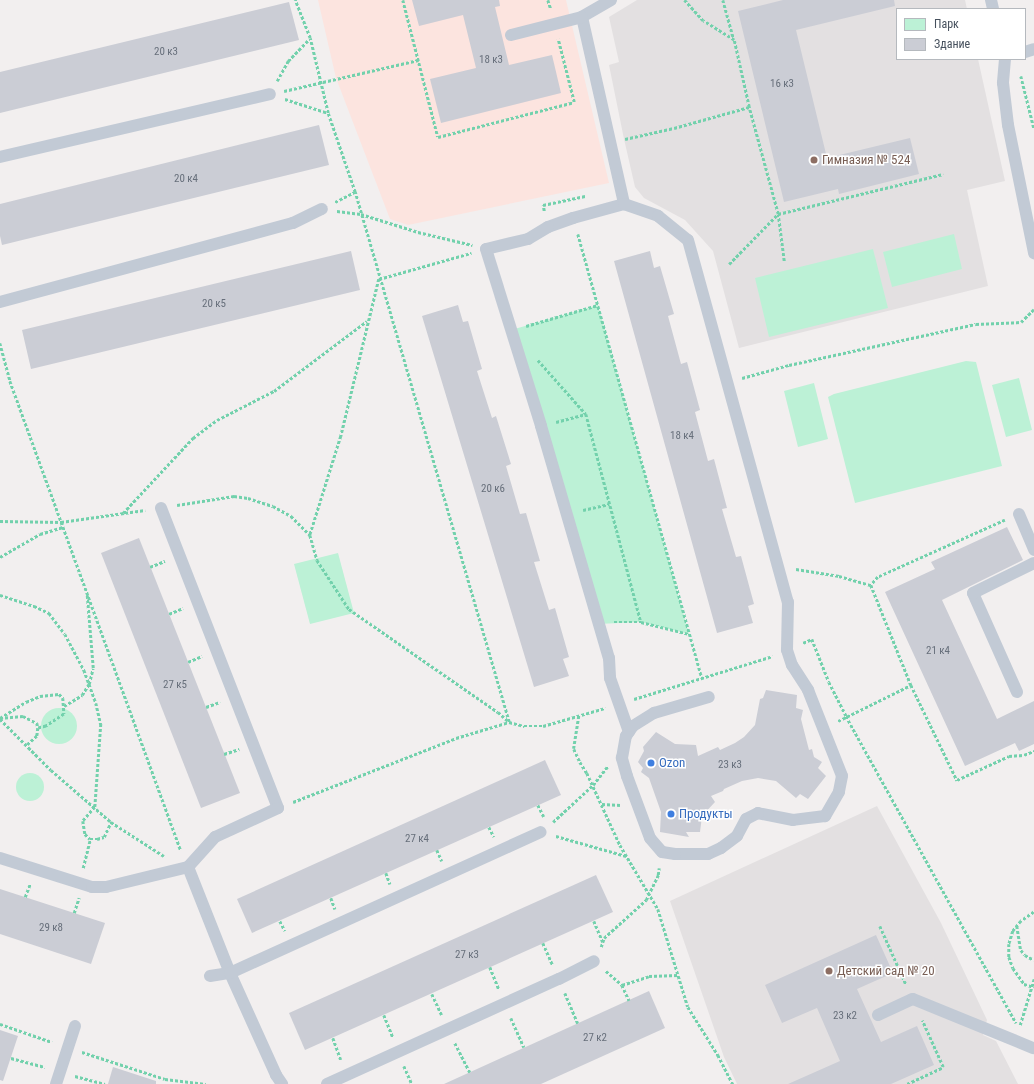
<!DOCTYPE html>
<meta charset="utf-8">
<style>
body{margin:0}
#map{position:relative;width:1034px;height:1084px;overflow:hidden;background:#f2efef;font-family:"Roboto Condensed",sans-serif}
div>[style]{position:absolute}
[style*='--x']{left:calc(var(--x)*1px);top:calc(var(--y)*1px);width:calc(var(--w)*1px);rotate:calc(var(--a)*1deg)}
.education>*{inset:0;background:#e3e0e1}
.medical>*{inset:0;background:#fce4df}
.green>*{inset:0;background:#bcf1d6}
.round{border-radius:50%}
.building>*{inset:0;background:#cbcdd5}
.path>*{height:2.5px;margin-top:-1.25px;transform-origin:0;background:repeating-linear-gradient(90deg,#72d1ac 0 3px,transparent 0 5px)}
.service>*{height:12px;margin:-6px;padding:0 6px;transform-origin:6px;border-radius:6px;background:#c2cad5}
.dots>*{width:11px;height:11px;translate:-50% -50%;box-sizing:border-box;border:2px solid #fff;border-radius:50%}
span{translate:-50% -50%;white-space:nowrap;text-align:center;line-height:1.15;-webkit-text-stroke:3px #fff;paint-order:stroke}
.number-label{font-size:11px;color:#676f7b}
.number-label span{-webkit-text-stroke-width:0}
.education-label{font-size:13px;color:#785e54}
.left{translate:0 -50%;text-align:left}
.shop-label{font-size:13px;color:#366cbe}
.legend{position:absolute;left:896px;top:8px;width:130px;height:52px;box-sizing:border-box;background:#fff;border:1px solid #b5b9be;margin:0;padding:5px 7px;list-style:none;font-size:12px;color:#46505d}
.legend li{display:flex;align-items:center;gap:8px;height:20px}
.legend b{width:20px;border:1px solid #b5b9be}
</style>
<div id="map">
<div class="education">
<i style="clip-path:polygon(637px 0,965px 0,967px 9px,897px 9px,897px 59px,978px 59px,1005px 181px,967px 190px,988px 286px,739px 348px,713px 251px,685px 220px,644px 198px,635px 187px,624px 139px,609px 65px,619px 62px,609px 17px)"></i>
<i style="clip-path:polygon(877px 806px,941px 923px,987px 1020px,983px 1035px,996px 1041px,1018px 1084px,737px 1084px,724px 1057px,670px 901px)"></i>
</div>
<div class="medical">
<i style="clip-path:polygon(318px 0,566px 0,609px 183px,408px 225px,390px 219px,336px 78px)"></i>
</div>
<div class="green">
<i style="clip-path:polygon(954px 234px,962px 269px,892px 287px,883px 252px)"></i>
<i style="clip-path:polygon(873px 249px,888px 308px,769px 337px,755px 278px)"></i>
<i style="clip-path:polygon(598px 305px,689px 634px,641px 622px,598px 624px,511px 330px)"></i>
<i style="clip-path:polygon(966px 361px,976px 362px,1002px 466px,855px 503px,828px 397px,834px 394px)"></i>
<i style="clip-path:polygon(1019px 378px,1032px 430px,1006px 437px,992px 385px)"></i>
<i style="clip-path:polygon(814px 383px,828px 439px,798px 447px,784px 391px)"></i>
<i style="clip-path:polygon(338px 553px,354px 613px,310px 624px,294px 564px)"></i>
<i class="round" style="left:41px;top:708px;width:36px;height:36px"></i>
<i class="round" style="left:16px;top:773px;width:28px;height:28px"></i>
</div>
<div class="building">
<i style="clip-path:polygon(412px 0,499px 0,500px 6px,495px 7px,509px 65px,552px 55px,561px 93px,441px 123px,430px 79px,476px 68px,463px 15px,419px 26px)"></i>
<i style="clip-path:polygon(783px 0,894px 0,895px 6px,796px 30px,827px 158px,910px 138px,919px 174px,839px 194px,838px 189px,784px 202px,738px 11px)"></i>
<i style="clip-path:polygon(289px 2px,299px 40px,0 113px,0 72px)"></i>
<i style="clip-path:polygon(319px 125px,329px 165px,2px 245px,0 236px,0 204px)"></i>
<i style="clip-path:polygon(351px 251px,360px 290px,31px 369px,22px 330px)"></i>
<i style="clip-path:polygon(650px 251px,654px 268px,660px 266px,674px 314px,668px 316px,681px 364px,687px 362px,700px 410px,695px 412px,708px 461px,714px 459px,727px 508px,722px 509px,736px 557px,741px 556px,754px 604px,748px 606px,753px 623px,717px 633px,614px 261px)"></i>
<i style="clip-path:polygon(458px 305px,463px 322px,468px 321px,482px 369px,477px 371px,492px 418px,496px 416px,511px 464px,506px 466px,520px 514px,526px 513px,540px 561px,534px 562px,549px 610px,555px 608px,569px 657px,563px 659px,569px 676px,534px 687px,422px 316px)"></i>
<i style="clip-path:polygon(1007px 527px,1023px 560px,942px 600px,997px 719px,1034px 701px,1034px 744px,1019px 751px,1015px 743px,965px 766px,885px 592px,935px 569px,931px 562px)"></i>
<i style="clip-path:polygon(139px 538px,240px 793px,201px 808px,101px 553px)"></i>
<i style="clip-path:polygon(766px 690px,797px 695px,796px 708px,803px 710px,801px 719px,809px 750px,812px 749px,814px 757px,822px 762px,818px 768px,826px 776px,808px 799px,800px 794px,796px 798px,776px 781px,758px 778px,742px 781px,724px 789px,723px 791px,711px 796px,715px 802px,702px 816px,700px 832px,686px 832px,689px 837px,660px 832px,661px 812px,649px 778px,641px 772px,643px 768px,638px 762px,644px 751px,643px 747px,656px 732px,675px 744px,696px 745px,698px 756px,718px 747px,720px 750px,735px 743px,744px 737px,755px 725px,760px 699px,763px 698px)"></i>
<i style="clip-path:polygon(545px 760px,561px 795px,252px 933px,237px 899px)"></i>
<i style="clip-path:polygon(596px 875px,613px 912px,305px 1050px,289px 1013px)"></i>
<i style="clip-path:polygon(0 889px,105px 923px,91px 964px,0 934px)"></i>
<i style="clip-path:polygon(876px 935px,893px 973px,857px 989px,881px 1042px,917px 1026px,934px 1065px,891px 1084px,788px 1084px,840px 1061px,817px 1008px,782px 1023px,765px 985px)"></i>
<i style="clip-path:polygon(649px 991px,665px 1028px,541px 1084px,444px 1084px)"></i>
<i style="clip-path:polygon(0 1030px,18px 1036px,3px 1081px,0 1080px)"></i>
<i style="clip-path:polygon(113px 1067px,156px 1081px,156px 1084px,108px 1084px)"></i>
</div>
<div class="path">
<i style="--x:403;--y:0;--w:141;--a:75.7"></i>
<i style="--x:438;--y:137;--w:140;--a:-14.4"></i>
<i style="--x:574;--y:102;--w:65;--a:-104.3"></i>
<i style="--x:548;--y:0;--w:9;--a:72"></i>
<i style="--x:723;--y:0;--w:41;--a:74.6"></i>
<i style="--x:1021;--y:76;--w:54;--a:76"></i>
<i style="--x:277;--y:81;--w:23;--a:-61"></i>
<i style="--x:288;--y:61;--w:30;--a:-46"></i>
<i style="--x:284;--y:91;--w:138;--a:-13"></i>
<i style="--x:285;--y:99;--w:45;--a:18"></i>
<i style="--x:625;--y:139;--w:50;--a:-12.7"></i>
<i style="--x:674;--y:128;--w:78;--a:-15.6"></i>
<i style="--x:749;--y:107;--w:69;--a:-102.6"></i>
<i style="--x:734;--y:40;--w:36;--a:-148"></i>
<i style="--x:703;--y:21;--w:28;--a:-132"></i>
<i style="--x:335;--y:202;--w:22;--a:-27"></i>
<i style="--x:337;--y:211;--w:24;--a:7"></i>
<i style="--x:361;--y:214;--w:60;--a:17.5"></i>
<i style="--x:418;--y:232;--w:56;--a:13.5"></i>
<i style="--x:544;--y:211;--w:6;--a:-99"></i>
<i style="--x:543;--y:205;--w:43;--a:-12.1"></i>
<i style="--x:578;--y:234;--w:461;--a:74.4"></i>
<i style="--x:784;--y:261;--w:47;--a:-97.3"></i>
<i style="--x:778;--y:214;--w:170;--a:-13.6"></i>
<i style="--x:729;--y:264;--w:70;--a:-45.6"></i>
<i style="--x:778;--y:214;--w:111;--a:-105.2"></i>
<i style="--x:379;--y:279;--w:162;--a:103.6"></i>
<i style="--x:341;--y:436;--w:104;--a:107.4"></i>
<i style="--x:310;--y:535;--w:26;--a:74"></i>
<i style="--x:317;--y:560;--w:59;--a:56.9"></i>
<i style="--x:349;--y:609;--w:181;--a:34.7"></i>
<i style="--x:498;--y:712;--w:15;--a:42"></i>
<i style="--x:509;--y:722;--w:16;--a:15"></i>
<i style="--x:524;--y:726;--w:19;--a:0"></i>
<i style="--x:543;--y:726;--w:65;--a:-16.2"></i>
<i style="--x:379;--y:279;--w:96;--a:-15.8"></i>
<i style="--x:526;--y:326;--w:75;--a:-16.3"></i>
<i style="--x:0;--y:343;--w:39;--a:75"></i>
<i style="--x:10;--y:381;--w:499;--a:70"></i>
<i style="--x:538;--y:360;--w:72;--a:48.4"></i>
<i style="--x:586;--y:414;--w:215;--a:75.2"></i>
<i style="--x:742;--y:378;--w:49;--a:-15.5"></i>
<i style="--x:789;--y:365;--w:191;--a:-12.4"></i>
<i style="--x:976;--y:324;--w:45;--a:-2.5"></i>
<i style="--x:1021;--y:322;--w:18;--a:-45"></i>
<i style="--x:556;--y:422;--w:31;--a:-15"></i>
<i style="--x:177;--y:505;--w:58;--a:-9"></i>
<i style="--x:234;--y:496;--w:14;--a:8"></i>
<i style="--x:248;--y:498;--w:26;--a:18"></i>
<i style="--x:273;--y:506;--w:21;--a:29"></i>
<i style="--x:291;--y:516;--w:27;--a:45"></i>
<i style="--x:583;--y:510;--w:27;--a:-13"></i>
<i style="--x:123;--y:513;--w:103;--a:-47"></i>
<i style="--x:193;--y:438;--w:30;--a:-37"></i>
<i style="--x:217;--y:420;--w:64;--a:-27"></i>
<i style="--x:274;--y:391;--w:116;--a:-37"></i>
<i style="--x:1005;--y:520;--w:139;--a:155.8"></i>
<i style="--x:878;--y:577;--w:11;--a:131"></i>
<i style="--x:871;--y:585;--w:108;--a:68.2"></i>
<i style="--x:911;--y:685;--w:106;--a:64.2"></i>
<i style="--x:957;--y:780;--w:57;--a:-24.8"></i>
<i style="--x:1009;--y:756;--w:15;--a:-4"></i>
<i style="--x:1024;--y:755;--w:11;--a:-22"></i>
<i style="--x:0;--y:521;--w:61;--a:0.9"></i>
<i style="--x:61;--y:522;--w:85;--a:-8.1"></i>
<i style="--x:0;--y:557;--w:46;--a:-29.9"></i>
<i style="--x:40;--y:534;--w:24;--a:-17"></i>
<i style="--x:150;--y:567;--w:16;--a:-22"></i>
<i style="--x:796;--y:569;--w:44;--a:9.2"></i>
<i style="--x:839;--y:576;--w:33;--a:16"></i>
<i style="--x:0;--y:595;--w:36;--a:18"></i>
<i style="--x:34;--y:606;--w:17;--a:25"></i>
<i style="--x:49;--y:613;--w:26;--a:53"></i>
<i style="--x:65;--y:634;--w:41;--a:62.2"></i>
<i style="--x:84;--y:670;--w:35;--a:70"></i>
<i style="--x:96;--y:703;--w:22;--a:77"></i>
<i style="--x:101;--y:724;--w:83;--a:94.1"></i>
<i style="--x:95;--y:807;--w:18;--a:131"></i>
<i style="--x:83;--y:821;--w:13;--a:81"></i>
<i style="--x:85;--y:834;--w:7;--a:45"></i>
<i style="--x:90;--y:839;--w:7;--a:0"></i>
<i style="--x:97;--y:839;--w:7;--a:-16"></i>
<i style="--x:104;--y:837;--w:17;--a:-65"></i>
<i style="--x:169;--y:614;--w:15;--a:-23"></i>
<i style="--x:614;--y:622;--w:27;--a:0"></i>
<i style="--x:641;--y:622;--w:49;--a:14"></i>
<i style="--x:803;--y:643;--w:10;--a:-24"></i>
<i style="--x:812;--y:639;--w:46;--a:68.4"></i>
<i style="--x:829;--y:682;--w:38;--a:63"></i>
<i style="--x:846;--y:716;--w:351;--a:61"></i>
<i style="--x:188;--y:662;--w:15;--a:-23"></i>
<i style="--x:634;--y:699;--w:145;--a:-17.2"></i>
<i style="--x:64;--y:706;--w:21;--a:-31"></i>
<i style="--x:82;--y:695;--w:13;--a:-58"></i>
<i style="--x:89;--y:684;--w:16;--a:-76"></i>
<i style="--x:93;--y:668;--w:73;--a:-94.7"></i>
<i style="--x:206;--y:707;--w:15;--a:-20"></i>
<i style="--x:579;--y:716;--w:33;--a:99"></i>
<i style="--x:574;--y:749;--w:14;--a:65"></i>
<i style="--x:580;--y:762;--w:13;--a:58"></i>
<i style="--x:587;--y:773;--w:79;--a:65.4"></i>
<i style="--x:620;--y:845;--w:74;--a:59.3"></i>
<i style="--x:658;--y:909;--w:102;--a:73"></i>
<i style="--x:688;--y:1007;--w:57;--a:58"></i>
<i style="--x:718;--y:1055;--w:33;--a:63"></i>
<i style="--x:0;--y:718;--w:31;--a:-32"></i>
<i style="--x:26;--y:702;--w:15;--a:-23"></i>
<i style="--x:40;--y:696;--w:19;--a:-6"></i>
<i style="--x:59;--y:694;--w:6;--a:45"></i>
<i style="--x:63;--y:698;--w:16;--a:86"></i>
<i style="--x:64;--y:714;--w:22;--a:146"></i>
<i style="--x:46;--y:726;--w:8;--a:166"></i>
<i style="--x:0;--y:718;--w:23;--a:-5"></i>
<i style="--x:23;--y:716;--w:16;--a:27"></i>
<i style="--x:37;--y:723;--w:5;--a:79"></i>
<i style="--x:38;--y:728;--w:8;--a:97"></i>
<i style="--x:37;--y:736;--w:13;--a:138"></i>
<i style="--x:0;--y:719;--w:72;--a:45"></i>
<i style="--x:51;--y:770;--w:79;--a:40.9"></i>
<i style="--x:111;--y:822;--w:63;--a:32.7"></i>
<i style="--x:838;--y:721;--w:81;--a:-26.3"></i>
<i style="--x:224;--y:754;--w:16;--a:-18"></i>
<i style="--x:293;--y:802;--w:175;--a:-21.4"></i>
<i style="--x:456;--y:738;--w:55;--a:-16.8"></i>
<i style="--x:509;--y:722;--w:552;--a:-106.2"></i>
<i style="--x:355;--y:192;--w:83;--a:-108.9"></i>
<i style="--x:328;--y:113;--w:77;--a:-103.5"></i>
<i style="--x:310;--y:38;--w:41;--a:-111.5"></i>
<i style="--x:602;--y:804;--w:19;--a:3"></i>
<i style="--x:538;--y:805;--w:13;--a:63"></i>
<i style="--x:553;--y:822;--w:54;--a:-42.8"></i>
<i style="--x:593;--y:785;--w:24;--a:-52"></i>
<i style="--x:489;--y:827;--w:11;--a:63"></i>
<i style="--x:556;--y:836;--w:73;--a:15.9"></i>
<i style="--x:437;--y:850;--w:12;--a:66"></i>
<i style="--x:83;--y:868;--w:30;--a:-76"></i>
<i style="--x:386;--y:873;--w:12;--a:70"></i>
<i style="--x:25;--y:897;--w:14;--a:-69"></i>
<i style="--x:331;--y:898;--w:12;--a:70"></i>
<i style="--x:1034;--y:912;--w:16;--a:145"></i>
<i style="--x:1021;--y:921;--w:13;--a:129"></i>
<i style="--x:1013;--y:931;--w:14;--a:107"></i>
<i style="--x:1009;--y:944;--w:13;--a:90"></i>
<i style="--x:1009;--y:957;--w:12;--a:70"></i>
<i style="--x:1013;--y:968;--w:19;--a:55"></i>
<i style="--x:1024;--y:984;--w:10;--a:17"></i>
<i style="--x:74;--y:913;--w:16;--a:-72"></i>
<i style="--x:280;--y:921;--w:11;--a:63"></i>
<i style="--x:594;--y:921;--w:23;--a:67"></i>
<i style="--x:880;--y:926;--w:64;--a:65.9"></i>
<i style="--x:1017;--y:926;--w:24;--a:81"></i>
<i style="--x:1021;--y:950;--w:6;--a:51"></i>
<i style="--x:1025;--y:955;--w:10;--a:29"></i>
<i style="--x:543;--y:943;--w:24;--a:66"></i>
<i style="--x:601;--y:947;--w:9;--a:-72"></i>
<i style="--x:604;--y:938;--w:57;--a:-42.1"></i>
<i style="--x:646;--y:900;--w:28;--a:-64"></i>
<i style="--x:658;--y:875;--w:7;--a:-82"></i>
<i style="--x:490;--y:967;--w:24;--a:68"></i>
<i style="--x:606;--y:971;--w:21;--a:41"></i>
<i style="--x:622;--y:985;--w:28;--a:-18"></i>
<i style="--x:649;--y:976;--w:29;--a:-2"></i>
<i style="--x:622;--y:985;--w:17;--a:65"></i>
<i style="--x:565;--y:993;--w:33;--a:67"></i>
<i style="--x:432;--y:994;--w:23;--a:65"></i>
<i style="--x:384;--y:1015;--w:24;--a:68"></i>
<i style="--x:511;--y:1018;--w:32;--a:66"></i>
<i style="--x:0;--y:1024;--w:55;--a:19.1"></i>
<i style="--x:1020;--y:1025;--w:48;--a:-73.1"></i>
<i style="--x:333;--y:1038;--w:23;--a:70"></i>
<i style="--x:455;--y:1043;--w:33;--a:63"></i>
<i style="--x:82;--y:1052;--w:87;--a:18"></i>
<i style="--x:165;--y:1079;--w:41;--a:7"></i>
<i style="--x:11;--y:1058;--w:35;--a:15"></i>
<i style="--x:404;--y:1066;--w:20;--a:66"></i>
<i style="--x:75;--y:1076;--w:31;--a:15"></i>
<i style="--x:907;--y:1084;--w:40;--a:-25"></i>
<i style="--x:943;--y:1067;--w:51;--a:-114.1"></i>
</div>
<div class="service">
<i style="--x:611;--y:0;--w:34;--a:150"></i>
<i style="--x:582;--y:17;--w:192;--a:77.3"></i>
<i style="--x:624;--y:204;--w:53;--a:164.6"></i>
<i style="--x:573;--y:218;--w:27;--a:160"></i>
<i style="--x:548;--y:227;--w:23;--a:149"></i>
<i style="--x:528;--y:239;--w:43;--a:166.6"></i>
<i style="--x:486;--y:249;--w:185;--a:72.7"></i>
<i style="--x:541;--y:426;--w:242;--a:73.7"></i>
<i style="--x:609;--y:658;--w:20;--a:87"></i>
<i style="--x:610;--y:678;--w:57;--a:70.6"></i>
<i style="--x:991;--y:0;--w:9;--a:77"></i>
<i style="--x:511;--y:35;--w:73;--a:-14.2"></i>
<i style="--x:1025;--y:52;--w:9;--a:-18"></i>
<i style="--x:1005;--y:59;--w:24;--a:95"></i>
<i style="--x:1003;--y:83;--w:42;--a:83.2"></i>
<i style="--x:1008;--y:125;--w:131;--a:78.5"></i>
<i style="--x:0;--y:157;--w:277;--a:-13.1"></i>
<i style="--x:624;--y:204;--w:36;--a:19"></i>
<i style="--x:658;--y:216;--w:38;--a:39"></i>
<i style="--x:688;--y:240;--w:376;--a:74.6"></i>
<i style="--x:788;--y:602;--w:48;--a:91.2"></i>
<i style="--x:787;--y:650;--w:16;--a:72"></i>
<i style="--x:792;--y:665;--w:30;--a:57"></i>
<i style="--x:808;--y:690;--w:92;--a:68.4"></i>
<i style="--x:842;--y:776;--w:16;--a:101"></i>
<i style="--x:839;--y:792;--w:28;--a:120"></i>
<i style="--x:825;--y:816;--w:32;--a:173"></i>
<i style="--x:793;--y:820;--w:36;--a:-169"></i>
<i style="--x:758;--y:813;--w:13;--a:153"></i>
<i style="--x:746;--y:819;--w:19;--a:118"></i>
<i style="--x:737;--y:836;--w:20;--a:143"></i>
<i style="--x:721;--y:848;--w:14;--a:155"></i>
<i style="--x:708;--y:854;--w:33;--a:180"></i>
<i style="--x:675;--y:854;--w:13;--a:-171"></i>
<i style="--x:662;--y:852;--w:18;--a:-131"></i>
<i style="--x:650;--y:838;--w:66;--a:-110.4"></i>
<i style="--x:627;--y:776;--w:19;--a:-106"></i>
<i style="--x:622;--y:758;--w:22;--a:-80"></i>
<i style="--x:626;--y:736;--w:12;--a:-55"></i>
<i style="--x:633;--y:726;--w:25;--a:-32"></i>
<i style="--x:654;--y:713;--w:57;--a:-16.2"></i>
<i style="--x:0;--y:302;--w:303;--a:-15.1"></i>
<i style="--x:293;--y:223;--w:32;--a:-26"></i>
<i style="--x:161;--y:508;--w:322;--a:68.7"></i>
<i style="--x:278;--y:808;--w:69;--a:155.3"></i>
<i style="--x:215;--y:837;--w:40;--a:132"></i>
<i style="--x:1019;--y:514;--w:39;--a:67"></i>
<i style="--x:1017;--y:692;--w:108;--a:-114"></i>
<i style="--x:973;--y:593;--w:68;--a:-26.2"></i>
<i style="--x:0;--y:858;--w:96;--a:17.5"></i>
<i style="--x:92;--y:887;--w:14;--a:0"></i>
<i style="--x:106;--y:887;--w:84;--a:-13.7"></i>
<i style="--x:188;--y:867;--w:114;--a:68.4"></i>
<i style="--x:230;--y:973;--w:112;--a:65.7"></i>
<i style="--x:276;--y:1075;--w:11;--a:56"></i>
<i style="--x:210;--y:976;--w:20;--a:-9"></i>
<i style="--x:230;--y:973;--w:341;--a:-24.4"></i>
<i style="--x:878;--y:1015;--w:38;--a:-25"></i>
<i style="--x:913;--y:999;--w:130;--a:22.2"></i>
<i style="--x:56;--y:1084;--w:61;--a:-71.9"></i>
<i style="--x:327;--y:1084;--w:255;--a:-24.4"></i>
<i style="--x:559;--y:979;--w:39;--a:-27"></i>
</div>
<div class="dots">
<i style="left:814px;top:160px;background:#8d6e63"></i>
<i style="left:651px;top:763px;background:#3f7fe0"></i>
<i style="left:671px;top:814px;background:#3f7fe0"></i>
<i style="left:829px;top:971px;background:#8d6e63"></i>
</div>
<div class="number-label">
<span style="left:166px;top:52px">20 к3</span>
<span style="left:491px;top:60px">18 к3</span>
<span style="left:782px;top:84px">16 к3</span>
<span style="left:186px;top:179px">20 к4</span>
<span style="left:214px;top:304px">20 к5</span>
<span style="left:682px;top:436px">18 к4</span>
<span style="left:493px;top:489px">20 к6</span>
<span style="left:938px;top:651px">21 к4</span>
<span style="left:175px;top:685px">27 к5</span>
<span style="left:730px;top:765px">23 к3</span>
<span style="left:417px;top:839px">27 к4</span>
<span style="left:51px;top:928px">29 к8</span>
<span style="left:467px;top:955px">27 к3</span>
<span style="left:845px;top:1016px">23 к2</span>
<span style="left:595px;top:1038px">27 к2</span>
</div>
<div class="education-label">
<span class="left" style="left:822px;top:160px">Гимназия № 524</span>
<span class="left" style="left:837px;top:971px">Детский сад № 20</span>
</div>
<div class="shop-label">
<span class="left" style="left:659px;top:763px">Ozon</span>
<span class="left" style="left:679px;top:814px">Продукты</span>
</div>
<ul class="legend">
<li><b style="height:11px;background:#bcf1d6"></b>Парк</li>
<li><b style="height:11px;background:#cbcdd5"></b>Здание</li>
</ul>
</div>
